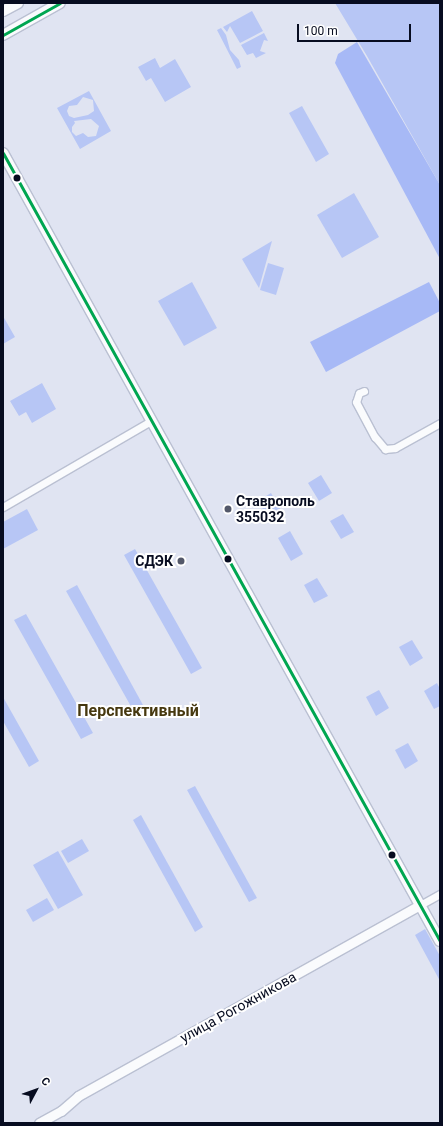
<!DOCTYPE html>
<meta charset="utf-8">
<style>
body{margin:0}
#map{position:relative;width:443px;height:1126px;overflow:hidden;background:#e0e4f2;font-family:Roboto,sans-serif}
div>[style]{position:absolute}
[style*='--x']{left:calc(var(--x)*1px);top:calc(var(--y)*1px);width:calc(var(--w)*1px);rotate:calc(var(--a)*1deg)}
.green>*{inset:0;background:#b7c6f5}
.forest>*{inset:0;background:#a7b9f6}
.roads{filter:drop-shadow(1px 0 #bac0d2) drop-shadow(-1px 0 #bac0d2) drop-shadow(0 1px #bac0d2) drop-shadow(0 -1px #bac0d2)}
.minor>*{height:7px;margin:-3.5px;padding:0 3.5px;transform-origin:3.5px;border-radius:3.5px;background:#fafbfd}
.tertiary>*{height:9px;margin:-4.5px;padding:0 4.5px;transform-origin:4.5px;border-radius:4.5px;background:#fafbfd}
.secondary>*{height:10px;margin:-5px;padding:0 5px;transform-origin:5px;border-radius:5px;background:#fafbfd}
.bus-1>*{height:3px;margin:-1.5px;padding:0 1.5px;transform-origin:1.5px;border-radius:1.5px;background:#00a651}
.dots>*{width:11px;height:11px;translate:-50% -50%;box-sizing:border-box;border:2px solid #fff;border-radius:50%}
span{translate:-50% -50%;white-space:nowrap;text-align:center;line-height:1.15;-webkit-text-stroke:4px #fff;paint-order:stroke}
.poi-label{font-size:14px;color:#070c20;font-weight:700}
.left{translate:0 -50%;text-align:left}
.right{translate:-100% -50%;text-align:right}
.street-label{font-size:14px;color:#070c20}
.quarter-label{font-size:16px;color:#46380f;font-weight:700}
.frame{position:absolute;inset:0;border:4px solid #070c20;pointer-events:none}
.north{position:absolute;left:16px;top:1070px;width:40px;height:40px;-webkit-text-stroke:3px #fff;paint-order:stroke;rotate:49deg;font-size:11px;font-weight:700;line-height:16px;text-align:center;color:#070c20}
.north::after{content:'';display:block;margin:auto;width:14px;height:18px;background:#070c20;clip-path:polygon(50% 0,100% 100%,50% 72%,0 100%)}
.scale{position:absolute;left:297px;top:24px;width:114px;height:18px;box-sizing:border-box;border:2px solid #070c20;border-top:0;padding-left:5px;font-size:12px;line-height:14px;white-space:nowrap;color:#070c20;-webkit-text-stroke:3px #fff;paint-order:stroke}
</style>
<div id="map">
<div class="green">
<i style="clip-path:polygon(335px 3px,440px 3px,440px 185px,367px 56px)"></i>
<i style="clip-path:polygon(252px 11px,263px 31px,240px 43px,230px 26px,227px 32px,223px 27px)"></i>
<i style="clip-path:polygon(221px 28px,226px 35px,230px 50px,239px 60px,241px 67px,237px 69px,217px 30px)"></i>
<i style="clip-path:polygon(264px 33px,268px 41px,264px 40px,260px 51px,266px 53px,256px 58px,253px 53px,247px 55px,241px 45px)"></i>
<i style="clip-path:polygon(155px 58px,160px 68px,175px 59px,191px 87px,165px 102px,151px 78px,146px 81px,138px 67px)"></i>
<i style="clip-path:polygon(evenodd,89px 91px,111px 131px,80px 149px,57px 108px,89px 91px,83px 97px,93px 100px,94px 111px,88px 115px,74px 118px,69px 116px,67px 111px,69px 106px,77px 105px,83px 97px,89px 91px,91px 119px,99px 126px,96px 136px,88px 137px,83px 133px,76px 136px,72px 132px,72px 127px,75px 123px,74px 121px,91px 119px)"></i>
<i style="clip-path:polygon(302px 106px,329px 154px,316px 162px,289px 113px)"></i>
<i style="clip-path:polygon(354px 193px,379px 237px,342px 258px,317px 215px)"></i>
<i style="clip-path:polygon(272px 241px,259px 288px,242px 259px)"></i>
<i style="clip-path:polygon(268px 263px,284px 268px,276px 295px,260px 290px)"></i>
<i style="clip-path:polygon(192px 282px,217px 328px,184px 346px,158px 301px)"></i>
<i style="clip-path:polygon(3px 316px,15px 337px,3px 344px)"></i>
<i style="clip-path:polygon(42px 383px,56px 409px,32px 423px,26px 412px,19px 416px,10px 401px)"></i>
<i style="clip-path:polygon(321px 475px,332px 493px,319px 501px,308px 483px)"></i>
<i style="clip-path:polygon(271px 493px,282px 512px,269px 519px,258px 501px)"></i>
<i style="clip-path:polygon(27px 509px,38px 530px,3px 549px,3px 522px)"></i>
<i style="clip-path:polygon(343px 514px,354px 532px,341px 539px,330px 521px)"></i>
<i style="clip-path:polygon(290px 531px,303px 554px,291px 561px,278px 538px)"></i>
<i style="clip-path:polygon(135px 549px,202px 668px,191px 674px,124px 555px)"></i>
<i style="clip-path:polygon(317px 578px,328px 596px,314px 603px,304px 585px)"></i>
<i style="clip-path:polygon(77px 585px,143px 705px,133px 710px,66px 591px)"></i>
<i style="clip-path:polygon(26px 614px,93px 733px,81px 739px,14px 620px)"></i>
<i style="clip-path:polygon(412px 640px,423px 658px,410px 666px,399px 647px)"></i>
<i style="clip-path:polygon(437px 683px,440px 689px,440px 706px,434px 709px,424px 691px)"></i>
<i style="clip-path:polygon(379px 690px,389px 708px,376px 716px,366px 697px)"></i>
<i style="clip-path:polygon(3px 697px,39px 761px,29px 767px,3px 721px)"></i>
<i style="clip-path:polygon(408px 743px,418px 761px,405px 769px,395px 750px)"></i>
<i style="clip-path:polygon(195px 786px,257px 898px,249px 902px,187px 790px)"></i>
<i style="clip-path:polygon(141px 815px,203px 927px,195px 932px,133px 820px)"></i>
<i style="clip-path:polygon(82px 839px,89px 851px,68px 863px,61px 851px)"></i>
<i style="clip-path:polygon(58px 851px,83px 895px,58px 909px,33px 865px)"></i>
<i style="clip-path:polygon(47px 898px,54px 910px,33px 922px,26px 910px)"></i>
<i style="clip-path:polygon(425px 929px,440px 956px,440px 981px,415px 935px)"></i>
</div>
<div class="forest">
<i style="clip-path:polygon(357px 42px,440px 185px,440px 259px,335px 63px,338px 54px)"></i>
<i style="clip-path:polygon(429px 282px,440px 303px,440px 311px,326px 372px,310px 342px)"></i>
</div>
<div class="roads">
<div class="minor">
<i style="--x:364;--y:391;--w:5;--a:158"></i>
<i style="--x:359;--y:393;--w:9;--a:108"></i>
<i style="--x:356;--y:402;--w:40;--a:62"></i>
<i style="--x:375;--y:437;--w:16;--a:50"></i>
<i style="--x:385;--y:449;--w:10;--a:-6"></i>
<i style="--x:395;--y:448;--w:51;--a:-29.1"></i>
<i style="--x:3;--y:507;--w:171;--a:-30.2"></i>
<i style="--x:420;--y:905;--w:23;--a:-29"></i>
</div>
<div class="tertiary">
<i style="--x:39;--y:1123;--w:25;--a:-29"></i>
<i style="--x:61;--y:1111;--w:23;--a:-41"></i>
<i style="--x:78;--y:1096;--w:392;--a:-29.2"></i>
</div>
<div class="secondary">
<i style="--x:3;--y:11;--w:17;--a:-28"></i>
<i style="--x:3;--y:35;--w:65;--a:-29.3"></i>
<i style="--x:3;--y:153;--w:901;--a:60.99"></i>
</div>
</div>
<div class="bus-1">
<i style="--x:3;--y:35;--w:65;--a:-29.3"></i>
<i style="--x:3;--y:153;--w:901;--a:60.99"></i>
</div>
<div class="dots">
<i style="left:17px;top:178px;background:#070c20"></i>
<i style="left:228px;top:509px;background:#53586a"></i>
<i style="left:228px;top:559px;background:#070c20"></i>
<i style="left:181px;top:561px;background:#53586a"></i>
<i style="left:392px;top:855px;background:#070c20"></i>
</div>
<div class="poi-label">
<span class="left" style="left:236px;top:509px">Ставрополь<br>355032</span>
<span class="right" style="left:173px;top:561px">СДЭК</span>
</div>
<div class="street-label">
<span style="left:238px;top:1007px;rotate:-29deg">улица Рогожникова</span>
</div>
<div class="quarter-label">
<span style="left:138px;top:711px">Перспективный</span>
</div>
<div class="frame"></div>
<div class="north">С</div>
<div class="scale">100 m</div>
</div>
